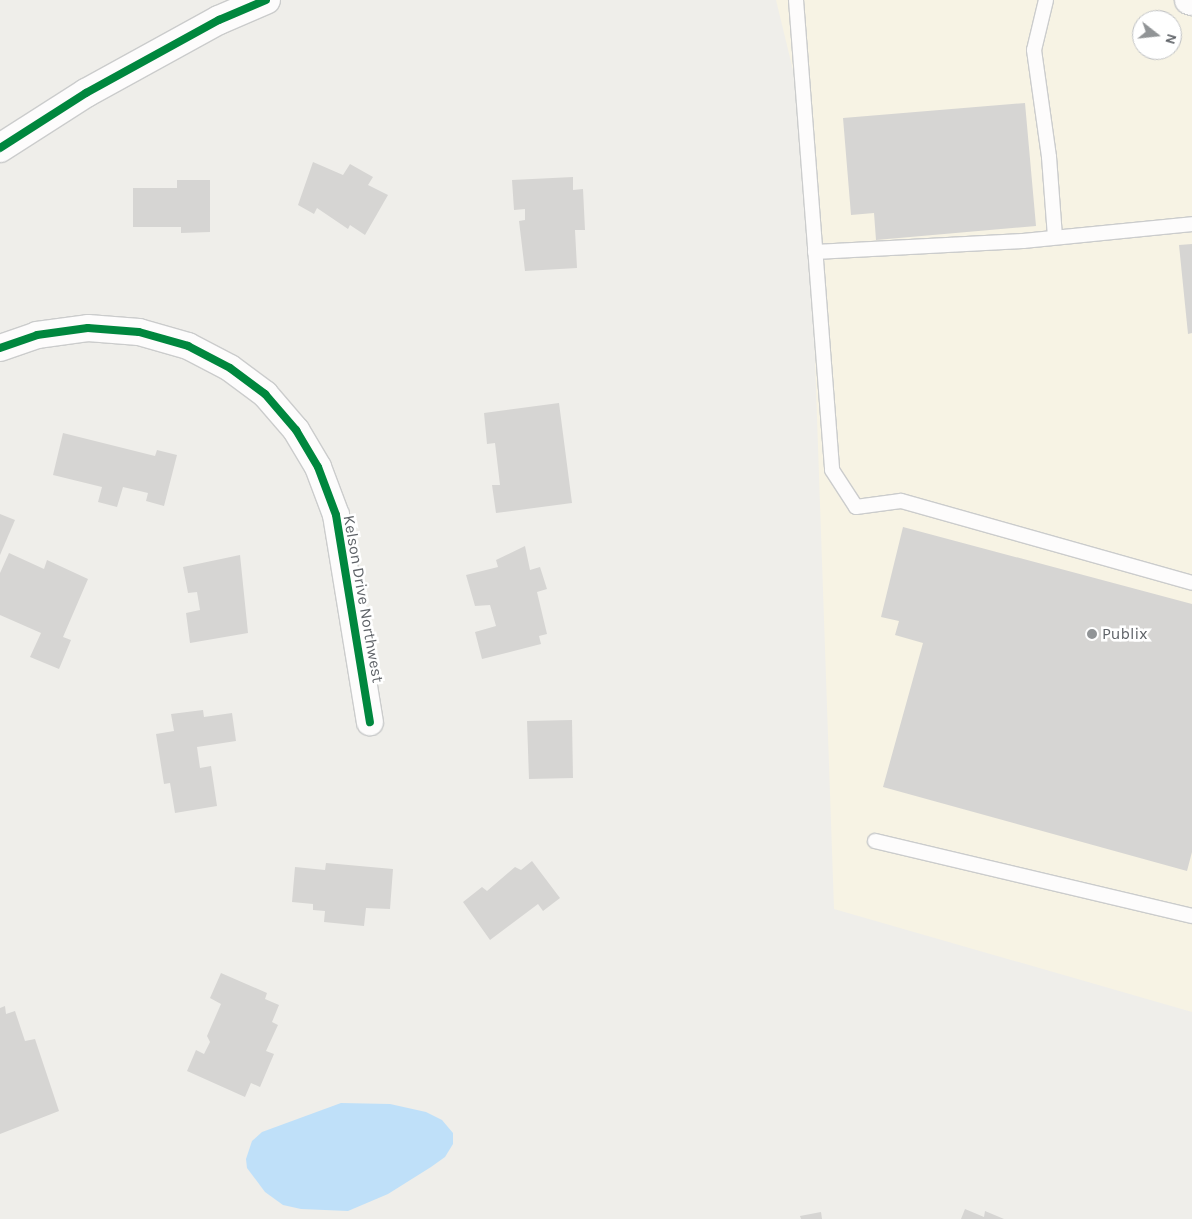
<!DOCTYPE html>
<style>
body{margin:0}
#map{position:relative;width:1192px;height:1219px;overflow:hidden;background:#efeeea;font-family:Karla,sans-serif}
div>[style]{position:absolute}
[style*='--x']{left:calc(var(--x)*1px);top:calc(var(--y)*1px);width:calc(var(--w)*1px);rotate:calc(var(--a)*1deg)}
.commercial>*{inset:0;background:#f7f3e4}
.water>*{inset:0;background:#bfe0f9}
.building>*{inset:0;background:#d6d5d3}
.roads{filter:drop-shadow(1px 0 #cbcccc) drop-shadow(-1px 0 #cbcccc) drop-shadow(0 1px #cbcccc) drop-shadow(0 -1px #cbcccc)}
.lane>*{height:14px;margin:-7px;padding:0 7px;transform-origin:7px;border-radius:7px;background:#fdfcfc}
.street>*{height:26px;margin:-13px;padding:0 13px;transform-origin:13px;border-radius:13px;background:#fdfcfc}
.secondary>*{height:28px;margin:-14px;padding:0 14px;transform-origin:14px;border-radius:14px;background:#fdfcfc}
.cycleway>*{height:8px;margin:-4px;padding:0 4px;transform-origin:4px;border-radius:4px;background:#00873e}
.dots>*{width:14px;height:14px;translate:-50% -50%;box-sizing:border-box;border:2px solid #fff;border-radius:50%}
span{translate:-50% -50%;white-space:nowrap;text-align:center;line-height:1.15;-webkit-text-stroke:5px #fff;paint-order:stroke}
.street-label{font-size:16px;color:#5f6368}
.poi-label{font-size:16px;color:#5f6368}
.left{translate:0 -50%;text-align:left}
.north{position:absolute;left:1132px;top:10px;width:50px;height:50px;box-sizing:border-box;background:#fff;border:1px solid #bfc1c3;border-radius:50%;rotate:106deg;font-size:14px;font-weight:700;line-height:20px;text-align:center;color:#5f6368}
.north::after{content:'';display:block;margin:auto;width:18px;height:22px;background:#919496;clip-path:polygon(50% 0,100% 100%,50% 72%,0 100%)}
</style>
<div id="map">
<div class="commercial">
<i style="clip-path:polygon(evenodd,776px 0,1192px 0,1192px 1012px,834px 909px,807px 128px,776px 0,1142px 20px,1172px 20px,1172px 50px,1142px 50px,1142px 20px)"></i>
</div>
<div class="water">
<i style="clip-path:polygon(341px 1103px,390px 1104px,426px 1112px,442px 1120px,453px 1133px,453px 1144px,445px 1157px,431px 1167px,388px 1194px,348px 1211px,301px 1209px,283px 1205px,265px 1192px,247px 1168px,246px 1159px,252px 1141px,262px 1132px)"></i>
</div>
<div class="building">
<i style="clip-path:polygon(1025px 103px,1036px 226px,876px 240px,874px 213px,851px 215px,843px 118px)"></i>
<i style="clip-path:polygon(313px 162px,343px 175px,350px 164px,373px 177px,368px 185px,388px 195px,365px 235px,350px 225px,348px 229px,317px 208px,314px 214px,298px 205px)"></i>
<i style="clip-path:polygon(573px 177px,573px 190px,583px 189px,585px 230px,575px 230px,577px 268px,525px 271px,519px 221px,525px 220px,525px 209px,514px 210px,512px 180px)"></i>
<i style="clip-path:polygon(177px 180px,210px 180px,210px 232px,181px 233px,181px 227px,133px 227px,133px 188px,177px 188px)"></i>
<i style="clip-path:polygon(1192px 244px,1192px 333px,1188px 334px,1179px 245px)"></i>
<i style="clip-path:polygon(559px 403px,572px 503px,496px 513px,492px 485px,500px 485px,495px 443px,487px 444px,484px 413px)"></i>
<i style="clip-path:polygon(63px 433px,155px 456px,157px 450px,177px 455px,164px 506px,146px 501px,148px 493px,123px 487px,117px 507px,98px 502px,102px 487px,53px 475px)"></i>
<i style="clip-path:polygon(0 514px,15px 520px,0 555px)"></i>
<i style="clip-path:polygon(903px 527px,1192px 604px,1192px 852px,1187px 871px,883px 787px,923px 643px,895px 635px,899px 621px,881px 617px)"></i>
<i style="clip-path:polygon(525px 546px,530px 570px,540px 567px,547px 589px,537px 592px,547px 634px,539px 636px,541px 644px,482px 659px,475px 632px,496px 626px,490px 605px,475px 606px,466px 575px,498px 567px,496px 560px)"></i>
<i style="clip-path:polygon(9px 553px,44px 569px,47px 560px,88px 579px,63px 637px,71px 640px,59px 669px,30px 657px,41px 633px,0 615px,0 573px)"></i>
<i style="clip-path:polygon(240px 555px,248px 633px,190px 643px,186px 613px,200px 610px,197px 592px,188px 593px,183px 567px)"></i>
<i style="clip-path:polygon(203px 710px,204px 717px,232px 713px,236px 741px,197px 747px,200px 768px,211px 766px,217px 806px,175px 813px,170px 783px,164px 784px,156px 734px,174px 731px,171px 714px)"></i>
<i style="clip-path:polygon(572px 720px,573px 778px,529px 779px,527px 721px)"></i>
<i style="clip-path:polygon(532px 861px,560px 898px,543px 911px,538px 904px,490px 940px,463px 902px,482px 887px,487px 891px,515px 867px,521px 870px)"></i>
<i style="clip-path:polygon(326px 863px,393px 869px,390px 909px,366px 908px,364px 926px,324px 922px,325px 911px,313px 910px,313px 904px,292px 902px,295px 867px,325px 870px)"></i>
<i style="clip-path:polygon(221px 973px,267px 993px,265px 999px,279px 1005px,272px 1022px,278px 1025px,266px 1051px,274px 1054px,260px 1087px,251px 1083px,245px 1097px,187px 1071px,196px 1050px,204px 1054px,210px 1042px,207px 1036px,221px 1004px,210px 998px)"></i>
<i style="clip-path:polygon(5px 1006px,6px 1014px,15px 1011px,25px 1041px,35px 1039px,59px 1111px,0 1134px,0 1008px)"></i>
<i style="clip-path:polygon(965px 1209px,984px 1217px,985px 1211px,1004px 1219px,961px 1219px)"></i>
<i style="clip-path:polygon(821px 1212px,822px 1219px,801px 1219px,800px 1216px)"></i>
</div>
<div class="roads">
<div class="lane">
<i style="--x:796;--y:0;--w:471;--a:85.6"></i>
<i style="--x:832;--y:470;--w:44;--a:57"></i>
<i style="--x:856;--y:507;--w:45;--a:-7.6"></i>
<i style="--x:901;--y:501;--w:302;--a:15.7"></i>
<i style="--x:1046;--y:0;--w:51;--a:103.5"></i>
<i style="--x:1034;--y:50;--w:108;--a:82"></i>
<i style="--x:1049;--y:157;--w:79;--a:85.7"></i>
<i style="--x:815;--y:252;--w:208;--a:-3"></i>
<i style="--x:1023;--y:241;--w:170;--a:-5.7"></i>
<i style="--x:875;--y:841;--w:326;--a:13.3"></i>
</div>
<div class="street">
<i style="--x:0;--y:348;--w:39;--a:-19"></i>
<i style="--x:37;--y:335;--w:51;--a:-7.8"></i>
<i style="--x:88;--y:328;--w:51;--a:4.5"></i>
<i style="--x:139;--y:332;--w:51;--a:15.9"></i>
<i style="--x:188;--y:346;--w:47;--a:27.6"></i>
<i style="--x:230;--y:368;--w:44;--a:36.6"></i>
<i style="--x:265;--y:394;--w:48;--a:49.3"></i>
<i style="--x:296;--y:430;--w:43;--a:59.3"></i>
<i style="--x:318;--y:467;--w:51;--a:69.4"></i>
<i style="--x:336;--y:515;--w:210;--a:80.7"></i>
</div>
<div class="secondary">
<i style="--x:1189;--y:0;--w:3;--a:18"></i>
<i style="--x:0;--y:148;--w:102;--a:-32.6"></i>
<i style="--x:86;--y:93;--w:152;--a:-28.8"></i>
<i style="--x:219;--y:20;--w:51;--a:-23.1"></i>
</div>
</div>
<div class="cycleway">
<i style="--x:0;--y:148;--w:102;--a:-32.6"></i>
<i style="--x:86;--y:93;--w:152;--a:-28.8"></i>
<i style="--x:219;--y:20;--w:51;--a:-23.1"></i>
<i style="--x:0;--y:348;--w:39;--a:-19"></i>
<i style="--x:37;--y:335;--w:51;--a:-7.8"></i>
<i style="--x:88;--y:328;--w:51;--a:4.5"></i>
<i style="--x:139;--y:332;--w:51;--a:15.9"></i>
<i style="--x:188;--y:346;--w:47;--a:27.6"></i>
<i style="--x:230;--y:368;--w:44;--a:36.6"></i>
<i style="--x:265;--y:394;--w:48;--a:49.3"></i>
<i style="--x:296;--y:430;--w:43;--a:59.3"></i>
<i style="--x:318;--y:467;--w:51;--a:69.4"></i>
<i style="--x:336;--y:515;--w:210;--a:80.7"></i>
</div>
<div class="dots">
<i style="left:1092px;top:634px;background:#919496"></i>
</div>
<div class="street-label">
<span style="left:363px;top:599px;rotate:80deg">Kelson Drive Northwest</span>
</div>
<div class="poi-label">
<span class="left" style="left:1102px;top:634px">Publix</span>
</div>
<div class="north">N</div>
</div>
